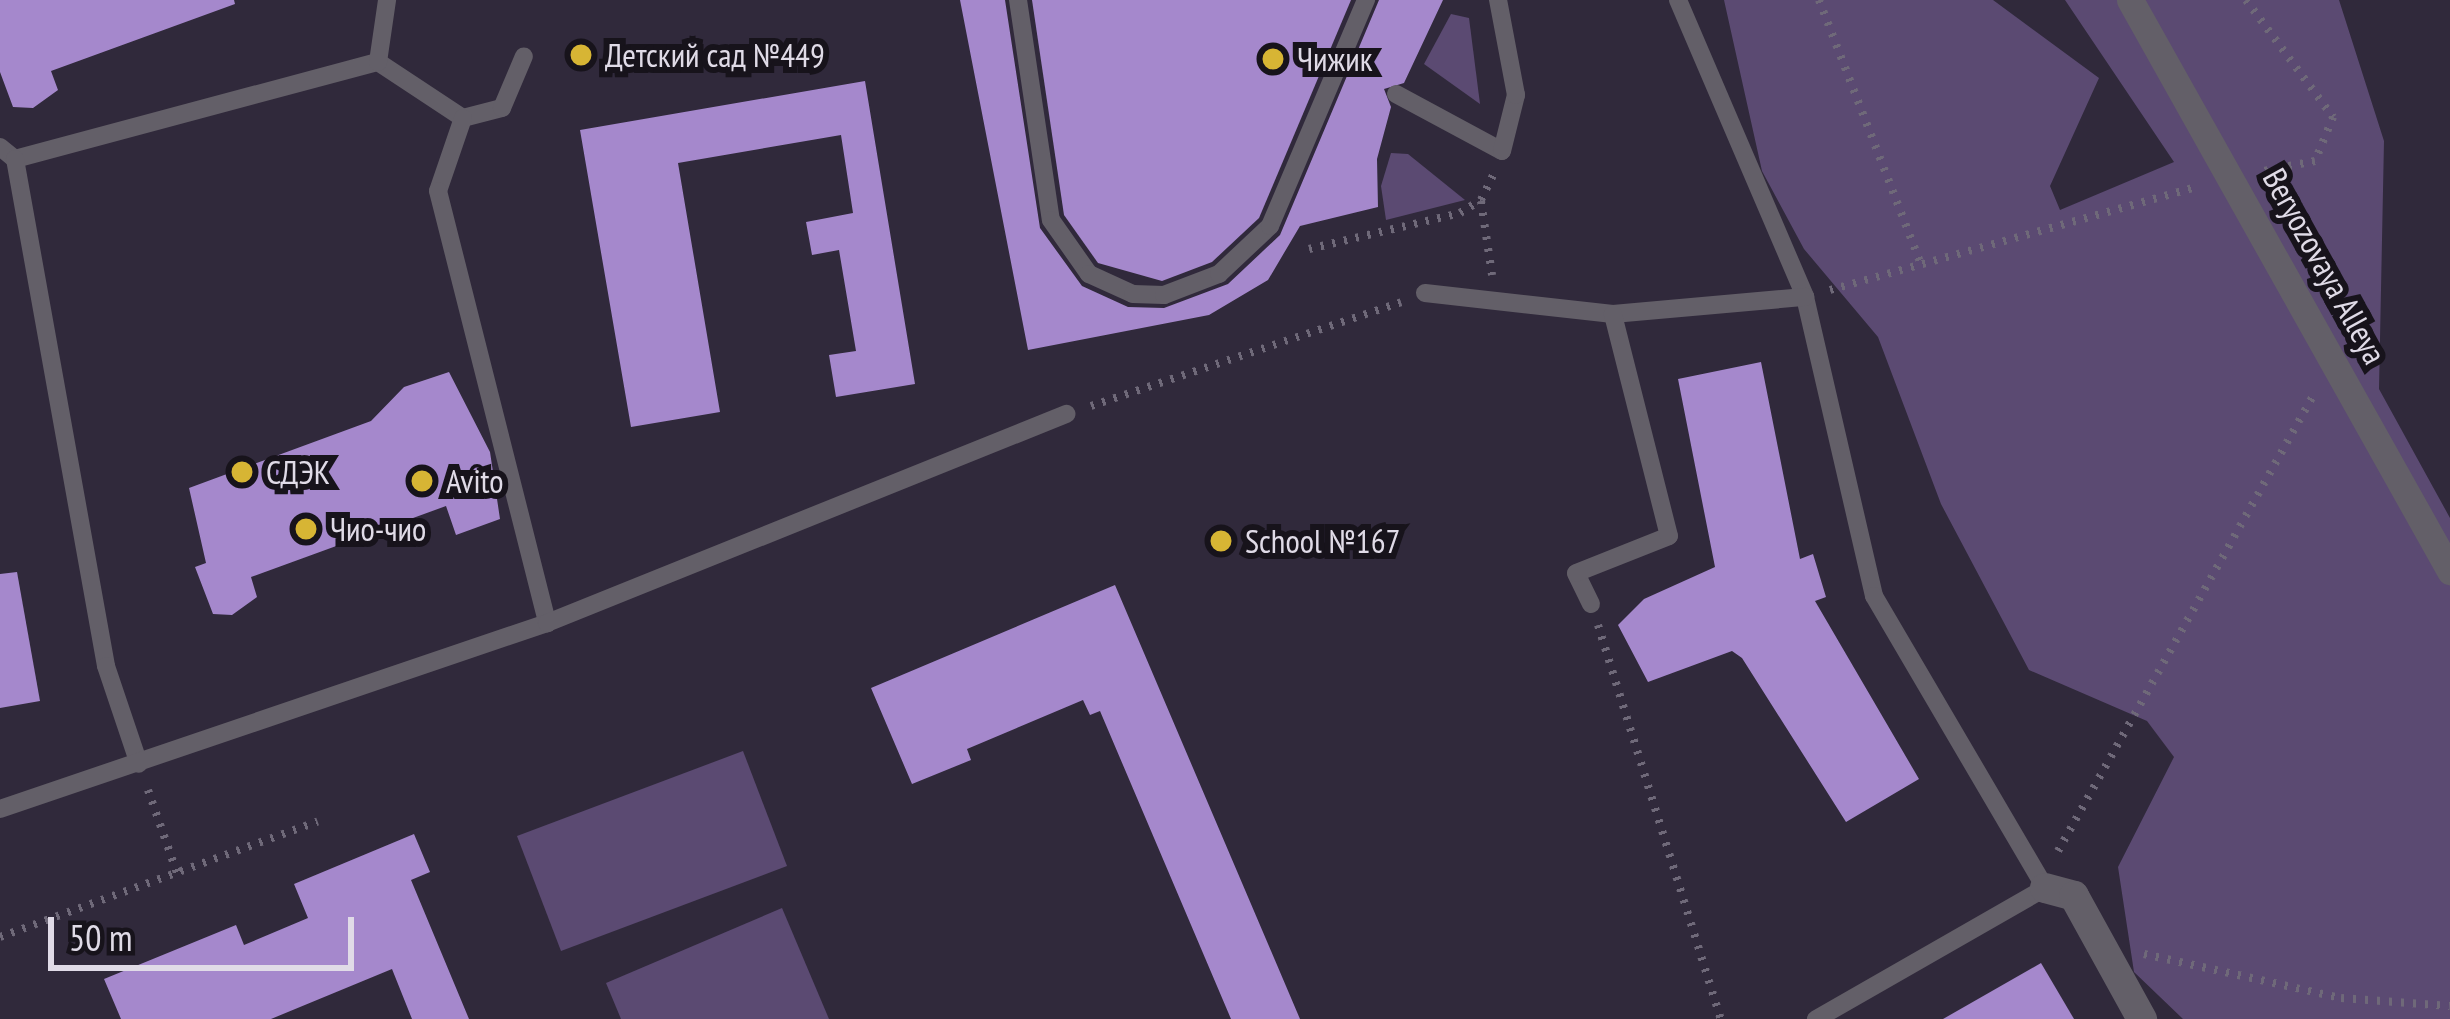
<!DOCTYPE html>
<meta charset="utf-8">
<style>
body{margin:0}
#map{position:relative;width:2450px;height:1019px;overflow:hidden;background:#30293b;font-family:"PT Sans Narrow",sans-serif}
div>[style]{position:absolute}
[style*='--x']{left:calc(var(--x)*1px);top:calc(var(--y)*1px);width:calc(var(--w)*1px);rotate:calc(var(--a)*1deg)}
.green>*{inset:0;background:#5b4a72}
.building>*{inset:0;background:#a588cc}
.path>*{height:8px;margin-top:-4px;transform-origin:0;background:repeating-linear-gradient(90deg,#6f6979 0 3px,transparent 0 12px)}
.service>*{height:18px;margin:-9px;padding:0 9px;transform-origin:9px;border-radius:9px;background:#635f68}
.pedestrian>*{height:27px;margin:-13.5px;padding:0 13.5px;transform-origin:13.5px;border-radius:13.5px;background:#635f68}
.minor>*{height:30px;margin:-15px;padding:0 15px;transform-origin:15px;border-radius:15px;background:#635f68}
.dots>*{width:33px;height:33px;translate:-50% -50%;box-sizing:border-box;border:6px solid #17131b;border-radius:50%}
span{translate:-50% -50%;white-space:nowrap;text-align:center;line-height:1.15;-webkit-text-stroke:12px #17131b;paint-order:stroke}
.poi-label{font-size:33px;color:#e0dbe7}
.left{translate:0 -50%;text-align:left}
.street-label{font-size:33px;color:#e0dbe7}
.scale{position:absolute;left:48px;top:917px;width:306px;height:54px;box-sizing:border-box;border:6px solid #e0dbe7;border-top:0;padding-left:15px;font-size:36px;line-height:42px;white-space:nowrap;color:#e0dbe7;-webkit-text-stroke:9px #17131b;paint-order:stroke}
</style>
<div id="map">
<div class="green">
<i style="clip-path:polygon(1724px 0,1993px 0,2099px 78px,2050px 186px,2060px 210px,2174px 162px,2065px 0,2339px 0,2384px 141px,2379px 389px,2450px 518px,2450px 1019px,2183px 1019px,2134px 972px,2118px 867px,2174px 757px,2147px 721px,2029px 670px,1941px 504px,1878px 337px,1804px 249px,1762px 171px)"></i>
<i style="clip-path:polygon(1451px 14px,1469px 18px,1480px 104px,1424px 64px)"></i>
<i style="clip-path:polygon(1391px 153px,1408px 154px,1465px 200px,1386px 220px,1381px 186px)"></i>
<i style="clip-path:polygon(743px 751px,787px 866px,561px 951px,517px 836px)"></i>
<i style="clip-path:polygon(782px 908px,829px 1019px,621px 1019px,606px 983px)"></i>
</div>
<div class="building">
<i style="clip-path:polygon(0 0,234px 0,235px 4px,51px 71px,58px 90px,33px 108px,13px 107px,0 72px)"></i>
<i style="clip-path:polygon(960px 0,1005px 0,1040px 228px,1082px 286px,1128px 307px,1164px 308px,1228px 284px,1280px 235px,1379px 0,1443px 0,1404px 83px,1384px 89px,1391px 107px,1377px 159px,1378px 207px,1300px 226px,1268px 280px,1209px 315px,1028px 350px)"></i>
<i style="clip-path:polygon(1032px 0,1351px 0,1259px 218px,1212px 262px,1162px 281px,1098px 263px,1064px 215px)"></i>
<i style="clip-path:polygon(865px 81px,915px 384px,836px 397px,829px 355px,856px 351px,839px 250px,812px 255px,806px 222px,853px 213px,841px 135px,678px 163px,720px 412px,631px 427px,580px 130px)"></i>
<i style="clip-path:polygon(1761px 362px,1800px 559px,1813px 554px,1826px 597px,1815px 601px,1919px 779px,1846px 822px,1742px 658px,1732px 651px,1648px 682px,1618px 625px,1644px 599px,1715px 567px,1678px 379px)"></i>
<i style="clip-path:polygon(449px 372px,490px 452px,500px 519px,456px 535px,446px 506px,251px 577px,257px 597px,232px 615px,213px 614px,195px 567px,206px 563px,189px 488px,371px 421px,404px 387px)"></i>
<i style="clip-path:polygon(17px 572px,40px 701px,0 708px,0 574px)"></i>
<i style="clip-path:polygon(1115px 585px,1300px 1019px,1231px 1019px,1100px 711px,1090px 715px,1083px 700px,967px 749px,971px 760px,912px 784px,871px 688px)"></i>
<i style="clip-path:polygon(414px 834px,430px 872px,411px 880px,469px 1019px,412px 1019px,392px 969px,271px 1019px,121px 1019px,104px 979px,236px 925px,244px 945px,308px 918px,294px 884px)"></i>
<i style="clip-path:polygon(2041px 963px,2074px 1019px,1943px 1019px)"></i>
</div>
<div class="path">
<i style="--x:1819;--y:0;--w:286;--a:68.9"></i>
<i style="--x:2246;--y:0;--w:146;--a:53.4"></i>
<i style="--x:2333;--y:117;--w:48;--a:112.2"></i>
<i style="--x:2315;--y:161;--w:52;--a:168.9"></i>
<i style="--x:1481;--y:201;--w:75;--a:81.5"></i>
<i style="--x:1309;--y:249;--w:155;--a:-13.4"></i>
<i style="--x:1460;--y:213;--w:25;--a:-32"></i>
<i style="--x:1481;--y:200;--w:28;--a:-64"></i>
<i style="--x:1830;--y:290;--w:381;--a:-15.7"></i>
<i style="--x:1091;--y:406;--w:327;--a:-18.5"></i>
<i style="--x:1598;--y:625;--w:413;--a:72.7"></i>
<i style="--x:148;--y:790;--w:88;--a:70.7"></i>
<i style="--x:2058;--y:851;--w:524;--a:-60.74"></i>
<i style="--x:0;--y:937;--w:338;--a:-20"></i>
<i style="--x:2144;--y:954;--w:202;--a:12.6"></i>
<i style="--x:2341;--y:998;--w:109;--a:4.2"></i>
</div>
<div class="service">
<i style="--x:1018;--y:0;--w:222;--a:81.5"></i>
<i style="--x:1051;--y:220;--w:66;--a:54.9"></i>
<i style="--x:1089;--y:274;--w:48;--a:24.4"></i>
<i style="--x:1133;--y:294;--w:31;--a:2"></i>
<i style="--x:1164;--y:295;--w:59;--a:-20.9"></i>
<i style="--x:1219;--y:274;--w:70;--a:-43.3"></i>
<i style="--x:1270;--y:226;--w:246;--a:-67"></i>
<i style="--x:1678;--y:0;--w:323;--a:66.8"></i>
<i style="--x:1805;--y:297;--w:307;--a:77"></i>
<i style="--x:1874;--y:596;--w:338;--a:59.6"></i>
<i style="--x:2045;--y:888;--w:264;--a:150.2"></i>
<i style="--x:378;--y:62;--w:102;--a:33.4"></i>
<i style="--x:463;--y:118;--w:40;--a:-14.4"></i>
<i style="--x:502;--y:108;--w:56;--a:-67.1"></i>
<i style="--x:1396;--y:94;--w:120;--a:28.3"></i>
<i style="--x:1502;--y:151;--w:58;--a:-76"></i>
<i style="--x:1516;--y:95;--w:97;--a:-100.7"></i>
<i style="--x:463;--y:118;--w:77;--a:108.9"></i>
<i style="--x:438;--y:191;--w:446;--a:75.8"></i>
<i style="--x:0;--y:147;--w:19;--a:39"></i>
<i style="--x:15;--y:159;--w:376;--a:-15"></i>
<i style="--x:378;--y:62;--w:63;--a:-81.7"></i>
<i style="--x:15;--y:159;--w:515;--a:79.82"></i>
<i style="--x:106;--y:666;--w:103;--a:71.4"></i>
<i style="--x:1425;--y:293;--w:189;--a:6.4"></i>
<i style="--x:1613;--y:314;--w:193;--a:-5.1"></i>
<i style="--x:1591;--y:604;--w:34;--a:-116"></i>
<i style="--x:1576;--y:573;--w:100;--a:-21.7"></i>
<i style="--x:1669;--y:536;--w:229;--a:-104.2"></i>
<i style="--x:0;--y:809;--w:578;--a:-18.78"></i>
<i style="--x:547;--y:623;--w:560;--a:-21.93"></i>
</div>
<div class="pedestrian">
<i style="--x:2130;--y:0;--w:655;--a:60.73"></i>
</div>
<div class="minor">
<i style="--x:2045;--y:888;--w:30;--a:15"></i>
<i style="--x:2074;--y:896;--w:141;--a:61.1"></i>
</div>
<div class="dots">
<i style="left:581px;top:55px;background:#d7b534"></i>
<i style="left:1273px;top:59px;background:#d7b534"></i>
<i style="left:242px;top:472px;background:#d7b534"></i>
<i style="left:422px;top:481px;background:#d7b534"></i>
<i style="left:306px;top:529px;background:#d7b534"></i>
<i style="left:1221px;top:541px;background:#d7b534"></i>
</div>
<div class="poi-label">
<span class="left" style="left:605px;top:55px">Детский сад №449</span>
<span class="left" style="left:1297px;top:59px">Чижик</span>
<span class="left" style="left:266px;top:472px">СДЭК</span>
<span class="left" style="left:446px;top:481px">Avito</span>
<span class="left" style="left:330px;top:529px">Чио-чио</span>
<span class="left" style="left:1245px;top:541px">School №167</span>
</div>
<div class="street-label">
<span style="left:2325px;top:266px;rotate:61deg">Beryozovaya Alleya</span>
</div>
<div class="scale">50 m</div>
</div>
